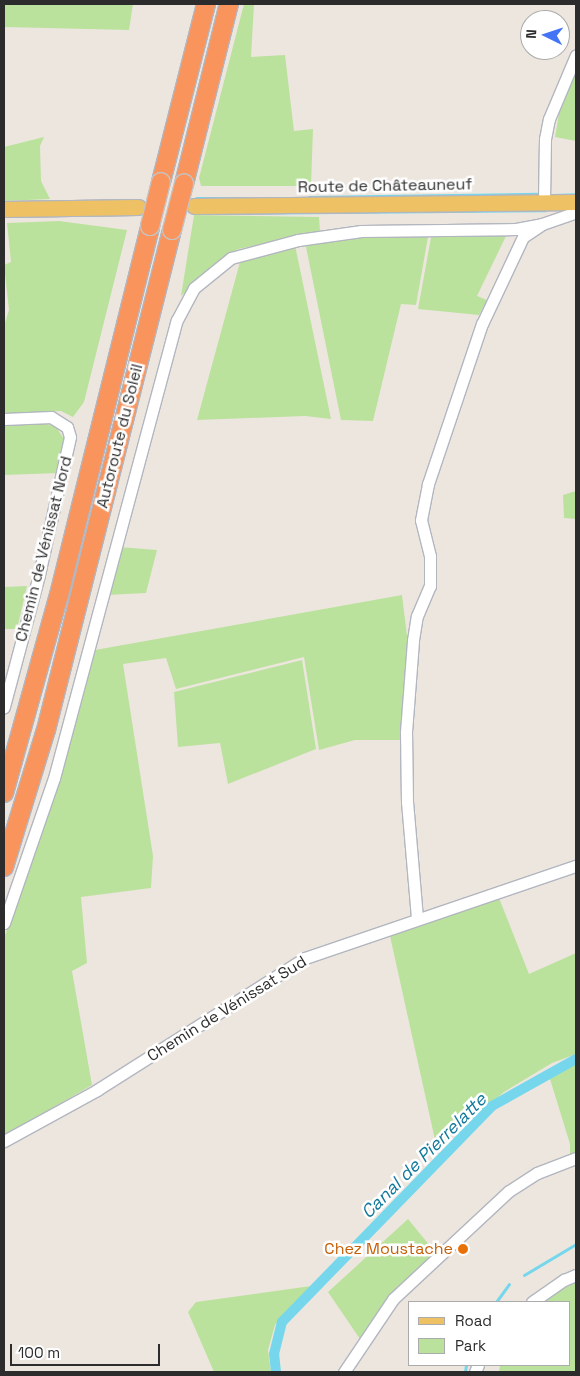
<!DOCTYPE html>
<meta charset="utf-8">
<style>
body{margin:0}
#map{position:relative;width:580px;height:1376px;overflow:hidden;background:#ede6df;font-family:"Space Grotesk",sans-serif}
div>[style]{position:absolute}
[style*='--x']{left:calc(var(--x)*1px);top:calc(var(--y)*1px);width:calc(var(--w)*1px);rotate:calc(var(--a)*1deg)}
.green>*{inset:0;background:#bbe29d}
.stream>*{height:3px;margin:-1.5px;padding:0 1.5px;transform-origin:1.5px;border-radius:1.5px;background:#76d7ec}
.canal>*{height:10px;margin:-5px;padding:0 5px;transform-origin:5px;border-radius:5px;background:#76d7ec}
.roads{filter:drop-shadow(1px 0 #b2b6bf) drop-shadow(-1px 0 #b2b6bf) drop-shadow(0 1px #b2b6bf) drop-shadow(0 -1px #b2b6bf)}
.minor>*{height:11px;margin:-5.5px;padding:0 5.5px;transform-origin:5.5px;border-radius:5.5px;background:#fff}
.major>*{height:15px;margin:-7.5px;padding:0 7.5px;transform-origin:7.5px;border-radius:7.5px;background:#eec264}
.highway>*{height:18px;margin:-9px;padding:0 9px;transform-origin:9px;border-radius:9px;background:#fa945d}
.bridges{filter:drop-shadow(1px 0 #c4c4c4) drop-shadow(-1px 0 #c4c4c4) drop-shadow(0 1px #c4c4c4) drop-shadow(0 -1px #c4c4c4)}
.highway-bridge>*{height:18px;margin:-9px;padding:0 9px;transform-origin:9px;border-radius:9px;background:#fa945d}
.dots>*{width:14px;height:14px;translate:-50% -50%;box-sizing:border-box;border:2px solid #fff;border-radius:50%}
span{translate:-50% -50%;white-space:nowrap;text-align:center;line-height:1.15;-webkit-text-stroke:5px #fff;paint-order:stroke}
.street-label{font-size:16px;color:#2c2c2c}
.food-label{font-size:16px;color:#c56008}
.right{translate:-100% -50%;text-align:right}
.water-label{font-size:18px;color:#11789c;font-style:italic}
.frame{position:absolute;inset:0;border:5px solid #2c2c2c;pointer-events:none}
.legend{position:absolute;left:408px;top:1301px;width:162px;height:65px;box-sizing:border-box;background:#fff;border:1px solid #ababab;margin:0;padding:6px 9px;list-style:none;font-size:15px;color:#2c2c2c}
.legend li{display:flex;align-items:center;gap:10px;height:25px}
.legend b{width:25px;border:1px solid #ababab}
.north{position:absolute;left:520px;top:10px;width:50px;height:50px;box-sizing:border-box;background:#fff;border:1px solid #ababab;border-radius:50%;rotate:274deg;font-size:14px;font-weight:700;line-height:20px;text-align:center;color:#2c2c2c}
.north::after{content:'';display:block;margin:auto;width:18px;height:22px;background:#4474f6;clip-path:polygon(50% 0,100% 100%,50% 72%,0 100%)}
.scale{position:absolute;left:10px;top:1344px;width:150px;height:22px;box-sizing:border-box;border:2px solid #2c2c2c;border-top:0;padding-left:6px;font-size:15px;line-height:18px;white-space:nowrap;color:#2c2c2c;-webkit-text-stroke:4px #fff;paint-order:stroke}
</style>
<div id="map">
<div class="green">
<i style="clip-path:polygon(4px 4px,133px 4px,129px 30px,4px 27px)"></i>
<i style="clip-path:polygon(244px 4px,254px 4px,251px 57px,285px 55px,294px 131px,313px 129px,311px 186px,201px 186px,199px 178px)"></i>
<i style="clip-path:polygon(576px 69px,576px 141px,555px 137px,561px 103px)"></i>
<i style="clip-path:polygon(44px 137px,40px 146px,41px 181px,50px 199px,4px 201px,4px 147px)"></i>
<i style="clip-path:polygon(194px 215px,319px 217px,320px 231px,239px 249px,227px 254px,181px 296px)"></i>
<i style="clip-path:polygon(59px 221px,127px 230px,84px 402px,73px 417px,61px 411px,4px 414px,4px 326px,9px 310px,4px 265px,11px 262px,7px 223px)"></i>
<i style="clip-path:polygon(432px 232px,507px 234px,477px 296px,487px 300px,479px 315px,418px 309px)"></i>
<i style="clip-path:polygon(363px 237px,428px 237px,416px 305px,401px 304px,373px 421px,341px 420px,305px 242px)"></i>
<i style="clip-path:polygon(295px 245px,331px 419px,305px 416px,197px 420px,240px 262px)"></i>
<i style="clip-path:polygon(44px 423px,56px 427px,64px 439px,59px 473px,4px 475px,4px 424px)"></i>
<i style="clip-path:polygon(576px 491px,576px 519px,564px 518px,563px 495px)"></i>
<i style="clip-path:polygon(119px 547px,157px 550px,146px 593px,107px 595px)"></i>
<i style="clip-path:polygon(27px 586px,17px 629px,4px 629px,4px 587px)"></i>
<i style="clip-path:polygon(402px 595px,410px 660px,402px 740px,355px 740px,319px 750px,304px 657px,176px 689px,166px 658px,123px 664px,153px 856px,151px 888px,81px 897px,87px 963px,72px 971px,92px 1085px,4px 1136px,4px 938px,40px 837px,95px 650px)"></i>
<i style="clip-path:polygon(302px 660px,316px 749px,228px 784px,220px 743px,178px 747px,174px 692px)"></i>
<i style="clip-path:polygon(499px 898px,529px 974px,576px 953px,576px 1054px,552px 1063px,504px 1092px,437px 1149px,390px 936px)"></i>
<i style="clip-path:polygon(576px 1063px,576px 1154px,570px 1155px,570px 1144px,550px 1079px)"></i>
<i style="clip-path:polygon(408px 1219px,435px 1252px,392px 1295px,360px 1339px,328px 1292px)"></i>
<i style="clip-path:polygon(576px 1282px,576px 1372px,499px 1372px,500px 1365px,569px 1365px,569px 1302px,538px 1302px)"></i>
<i style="clip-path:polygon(311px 1286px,275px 1325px,268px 1350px,271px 1372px,214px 1372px,188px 1312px,196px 1302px)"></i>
</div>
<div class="stream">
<i style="--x:552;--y:195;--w:24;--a:-2"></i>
<i style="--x:309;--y:197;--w:229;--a:-0.8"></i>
<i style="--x:196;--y:198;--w:49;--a:0"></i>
<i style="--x:223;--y:213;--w:322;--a:-0.5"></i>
<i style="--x:524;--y:1275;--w:61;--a:-30.8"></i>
<i style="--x:496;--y:1302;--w:22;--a:-54"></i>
<i style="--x:465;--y:1372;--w:7;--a:-82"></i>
</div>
<div class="canal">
<i style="--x:276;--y:1372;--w:18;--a:-96"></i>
<i style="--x:274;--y:1354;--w:33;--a:-76"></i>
<i style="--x:282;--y:1322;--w:301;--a:-45.8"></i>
<i style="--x:492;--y:1106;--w:96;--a:-29.2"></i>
</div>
<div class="roads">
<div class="minor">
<i style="--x:544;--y:202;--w:63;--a:-89.1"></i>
<i style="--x:545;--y:139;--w:20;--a:-79"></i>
<i style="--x:549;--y:119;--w:69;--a:-67.1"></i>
<i style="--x:4;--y:419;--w:47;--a:-2.4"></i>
<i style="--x:51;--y:417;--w:19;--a:32"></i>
<i style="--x:67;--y:427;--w:10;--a:73"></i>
<i style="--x:70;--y:437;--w:141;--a:102.7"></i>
<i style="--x:39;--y:575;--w:137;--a:104.9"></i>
<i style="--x:417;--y:918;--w:116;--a:-94.9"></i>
<i style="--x:407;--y:802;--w:70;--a:-90.8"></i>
<i style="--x:406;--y:732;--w:92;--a:-85.6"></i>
<i style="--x:413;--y:640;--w:24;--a:-81"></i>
<i style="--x:417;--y:616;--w:33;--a:-67"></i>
<i style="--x:430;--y:586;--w:30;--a:-90"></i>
<i style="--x:430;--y:556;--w:37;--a:-104"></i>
<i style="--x:421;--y:520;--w:37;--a:-79"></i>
<i style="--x:428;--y:484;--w:169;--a:-71.4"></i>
<i style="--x:482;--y:324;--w:96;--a:-64.8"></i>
<i style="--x:523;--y:237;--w:23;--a:-34"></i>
<i style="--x:542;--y:224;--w:36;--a:-19"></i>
<i style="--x:4;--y:923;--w:153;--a:-71"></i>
<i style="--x:54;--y:778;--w:474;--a:-75"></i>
<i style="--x:177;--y:320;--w:36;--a:-62"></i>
<i style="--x:194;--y:288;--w:48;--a:-39"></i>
<i style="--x:231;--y:258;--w:69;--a:-15"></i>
<i style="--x:298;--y:240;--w:64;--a:-8.1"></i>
<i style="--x:361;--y:231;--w:155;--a:-0.7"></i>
<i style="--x:516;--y:229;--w:26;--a:-11"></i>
<i style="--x:4;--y:1141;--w:106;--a:-28.7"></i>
<i style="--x:97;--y:1090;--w:246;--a:-32.4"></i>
<i style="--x:305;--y:958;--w:286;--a:-18.8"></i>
<i style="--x:532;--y:1302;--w:39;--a:-35"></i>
<i style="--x:564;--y:1280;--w:13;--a:-23"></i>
<i style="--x:344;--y:1372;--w:88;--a:-56.1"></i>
<i style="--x:393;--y:1299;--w:158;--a:-43"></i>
<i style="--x:509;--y:1191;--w:33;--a:-33"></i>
<i style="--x:537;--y:1173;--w:42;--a:-21"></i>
<i style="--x:475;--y:1372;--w:8;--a:-67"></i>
</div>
<div class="major">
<i style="--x:194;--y:206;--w:382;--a:-0.6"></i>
<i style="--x:4;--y:209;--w:134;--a:-0.9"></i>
</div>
<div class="highway">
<i style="--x:161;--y:182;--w:184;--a:-75.8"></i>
<i style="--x:184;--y:184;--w:186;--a:-76"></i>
<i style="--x:4;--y:793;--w:205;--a:-74.5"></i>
<i style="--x:59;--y:595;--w:380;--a:-76.1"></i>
<i style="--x:4;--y:867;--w:143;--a:-73"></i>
<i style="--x:46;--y:730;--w:516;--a:-75.86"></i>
</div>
</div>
<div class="bridges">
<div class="highway-bridge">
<i style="--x:150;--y:226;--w:45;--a:-76"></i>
<i style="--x:172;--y:230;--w:48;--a:-75.4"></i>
</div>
</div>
<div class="dots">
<i style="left:463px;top:1249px;background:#e8710a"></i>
</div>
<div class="street-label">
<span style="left:385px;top:186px;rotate:-1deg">Route de Châteauneuf</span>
<span style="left:120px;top:436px;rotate:-76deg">Autoroute du Soleil</span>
<span style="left:44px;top:549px;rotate:-76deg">Chemin de Vénissat Nord</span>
<span style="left:227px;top:1009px;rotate:-32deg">Chemin de Vénissat Sud</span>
</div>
<div class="food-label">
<span class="right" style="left:453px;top:1249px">Chez Moustache</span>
</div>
<div class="water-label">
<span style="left:424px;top:1156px;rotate:-45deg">Canal de Pierrelatte</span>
</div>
<div class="frame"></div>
<ul class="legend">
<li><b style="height:6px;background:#eec264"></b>Road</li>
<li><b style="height:14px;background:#bbe29d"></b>Park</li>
</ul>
<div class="north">N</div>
<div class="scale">100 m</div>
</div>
